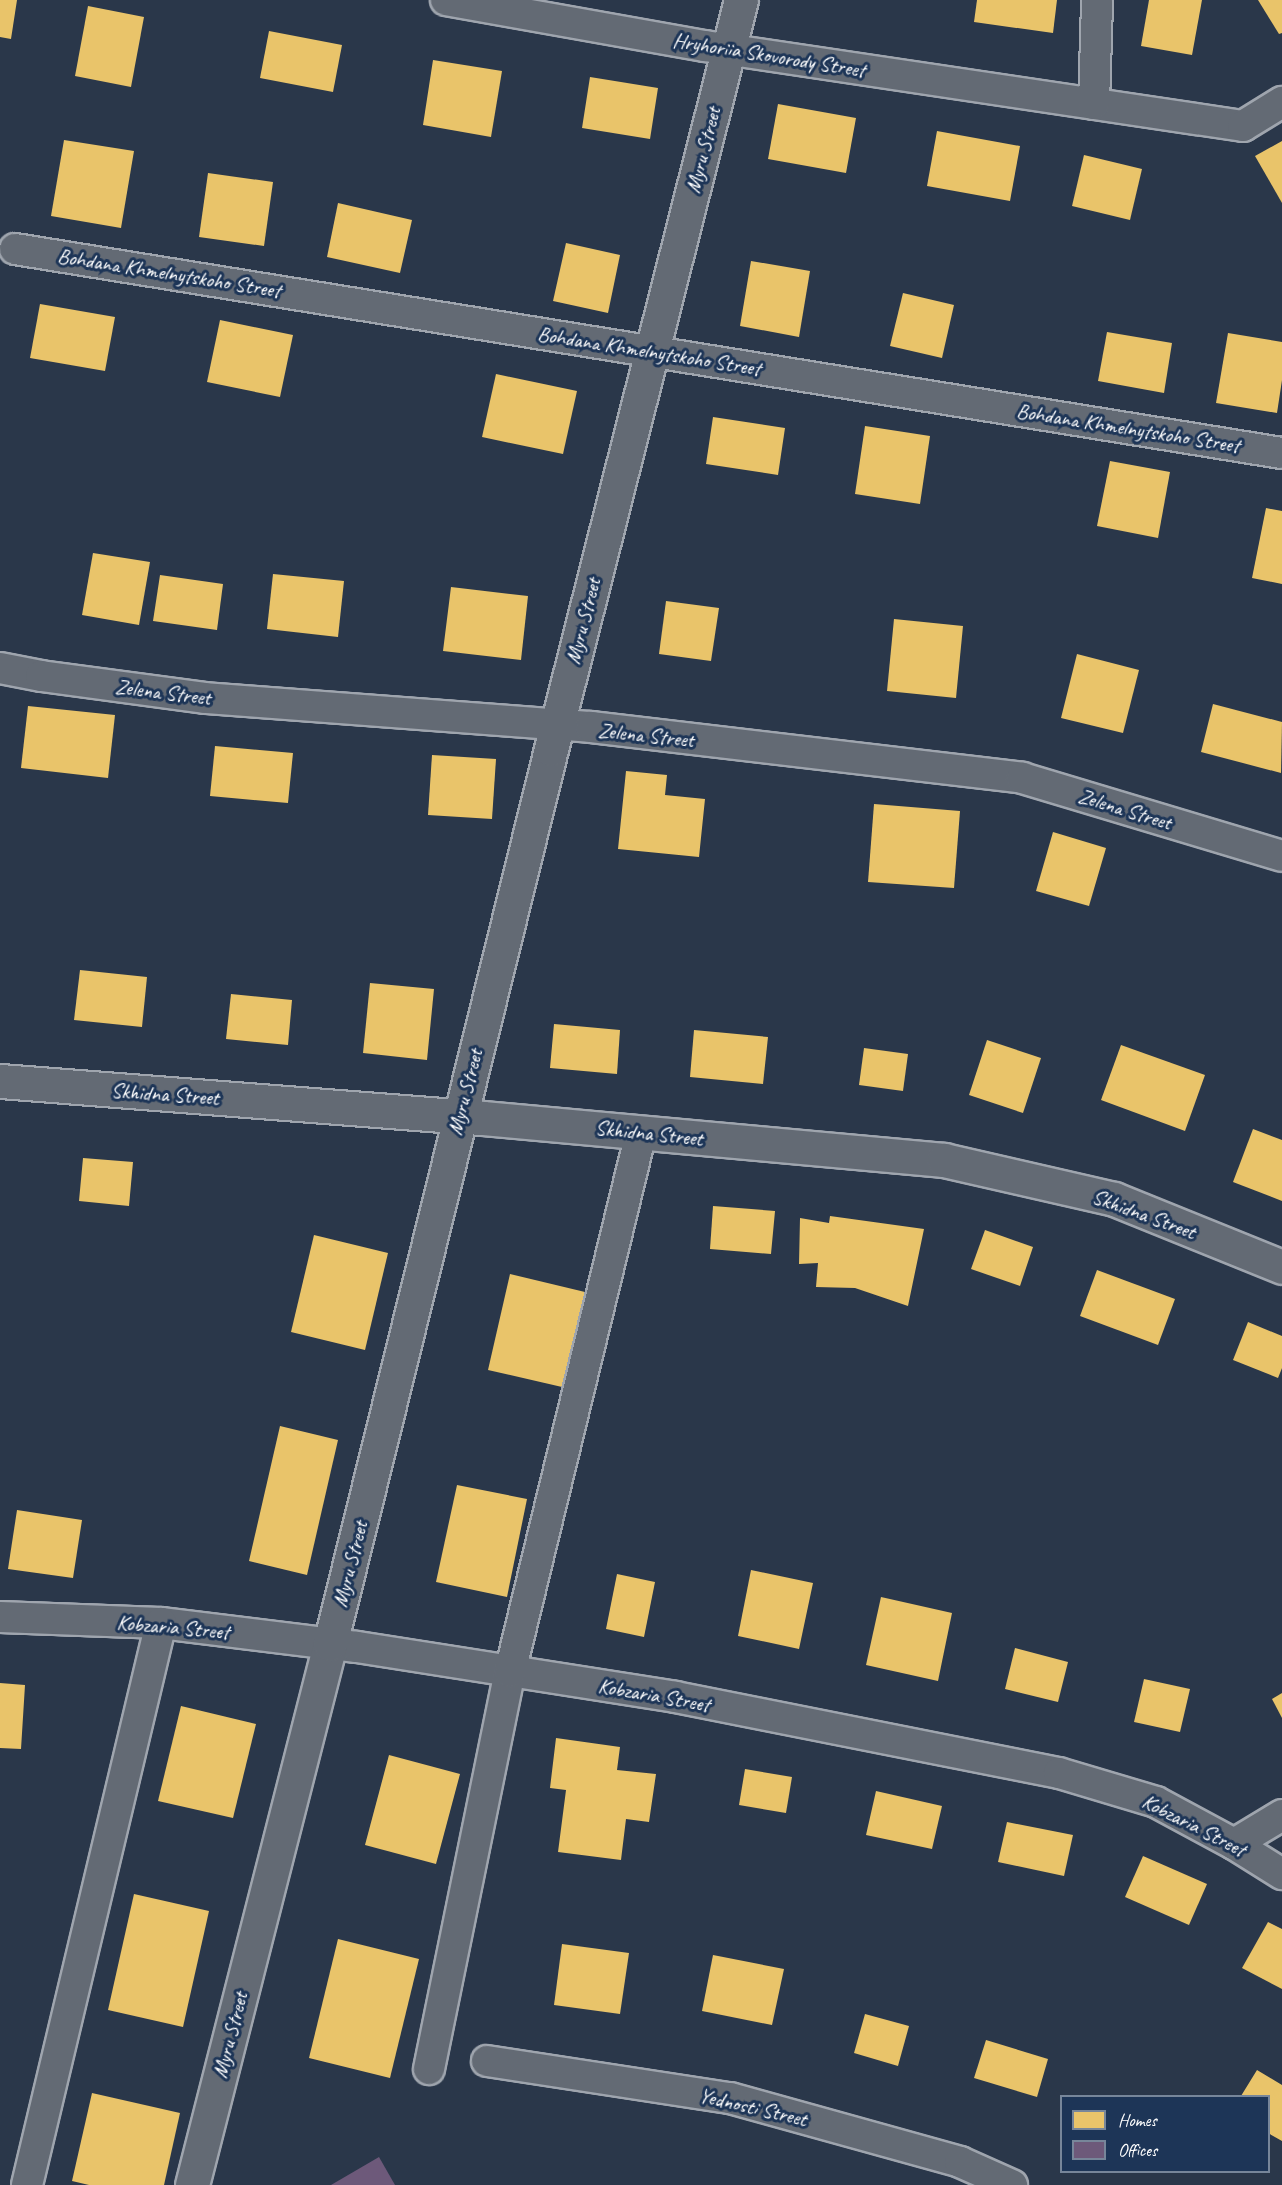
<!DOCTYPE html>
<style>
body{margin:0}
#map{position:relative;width:1282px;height:2185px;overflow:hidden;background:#2a374a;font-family:Caveat,sans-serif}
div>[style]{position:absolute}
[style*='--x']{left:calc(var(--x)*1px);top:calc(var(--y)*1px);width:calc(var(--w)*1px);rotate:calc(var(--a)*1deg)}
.homes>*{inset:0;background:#e9c46a}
.offices>*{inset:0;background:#6d597a}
.roads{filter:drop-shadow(2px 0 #9fa5ae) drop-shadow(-2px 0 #9fa5ae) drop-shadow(0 2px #9fa5ae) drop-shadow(0 -2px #9fa5ae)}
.street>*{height:30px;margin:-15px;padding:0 15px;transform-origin:15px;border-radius:15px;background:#636a74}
.secondary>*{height:33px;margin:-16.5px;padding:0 16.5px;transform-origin:16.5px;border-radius:16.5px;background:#636a74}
span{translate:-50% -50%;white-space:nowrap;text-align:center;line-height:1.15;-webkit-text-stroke:6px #1d3557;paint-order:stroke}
.street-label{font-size:21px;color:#fff}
.legend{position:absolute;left:1060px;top:2095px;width:210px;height:78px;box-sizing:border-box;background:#1d3557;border:2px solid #77869a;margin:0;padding:8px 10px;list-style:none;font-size:18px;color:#fff}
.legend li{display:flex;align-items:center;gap:12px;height:30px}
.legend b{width:30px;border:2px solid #77869a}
</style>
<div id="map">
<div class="homes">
<i style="clip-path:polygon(0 0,17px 0,11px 39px,0 37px)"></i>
<i style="clip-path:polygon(977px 0,1057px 0,1053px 33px,974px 22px)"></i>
<i style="clip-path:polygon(1149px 0,1202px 0,1192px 55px,1141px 46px)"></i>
<i style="clip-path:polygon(1258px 0,1282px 0,1282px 33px,1279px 34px)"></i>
<i style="clip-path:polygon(88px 6px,144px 17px,131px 87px,75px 76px)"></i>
<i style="clip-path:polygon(269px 31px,342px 45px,333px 92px,260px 78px)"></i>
<i style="clip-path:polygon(433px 60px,502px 71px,491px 137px,423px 125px)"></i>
<i style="clip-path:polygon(590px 77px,658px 88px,650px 139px,582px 128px)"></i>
<i style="clip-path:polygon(778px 104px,856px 118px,846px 173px,768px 159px)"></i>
<i style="clip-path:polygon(937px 131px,1020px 146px,1010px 201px,927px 186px)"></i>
<i style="clip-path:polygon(64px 140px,134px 151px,121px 228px,51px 216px)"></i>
<i style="clip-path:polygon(1282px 141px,1282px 203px,1255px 156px)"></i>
<i style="clip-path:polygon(1084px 155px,1142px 169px,1130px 220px,1072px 206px)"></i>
<i style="clip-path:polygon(208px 173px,273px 182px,264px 246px,199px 237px)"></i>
<i style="clip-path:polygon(338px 203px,412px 220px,400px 273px,327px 257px)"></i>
<i style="clip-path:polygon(566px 243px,620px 255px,608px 313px,553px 301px)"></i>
<i style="clip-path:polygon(751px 261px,810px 271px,799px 337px,740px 326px)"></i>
<i style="clip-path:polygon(903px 293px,954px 305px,942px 358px,890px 346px)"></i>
<i style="clip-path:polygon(40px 304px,115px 317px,105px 371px,30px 358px)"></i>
<i style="clip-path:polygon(220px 320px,293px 335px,280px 397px,207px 382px)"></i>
<i style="clip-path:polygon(1107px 332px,1172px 343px,1164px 393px,1098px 381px)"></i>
<i style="clip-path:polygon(1228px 333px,1282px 342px,1282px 380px,1277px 413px,1216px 403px)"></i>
<i style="clip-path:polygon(496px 374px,577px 391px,563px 454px,482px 437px)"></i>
<i style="clip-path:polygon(713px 417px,785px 428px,778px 475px,706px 464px)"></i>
<i style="clip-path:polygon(865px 426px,930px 436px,920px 504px,855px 494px)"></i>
<i style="clip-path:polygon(1110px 461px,1170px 472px,1158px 538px,1097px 526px)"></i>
<i style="clip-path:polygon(1266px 508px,1282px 511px,1282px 584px,1252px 578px)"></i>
<i style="clip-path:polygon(93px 553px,150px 562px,139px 625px,82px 615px)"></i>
<i style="clip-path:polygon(273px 574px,344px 581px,338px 637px,267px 629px)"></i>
<i style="clip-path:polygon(160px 575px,223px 584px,217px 630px,153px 621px)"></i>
<i style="clip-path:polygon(451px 587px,528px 596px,521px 660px,443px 651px)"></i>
<i style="clip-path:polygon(666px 601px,719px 608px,711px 661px,659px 654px)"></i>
<i style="clip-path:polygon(894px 619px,963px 626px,956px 698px,887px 691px)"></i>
<i style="clip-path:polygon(1077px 654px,1139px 670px,1123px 733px,1061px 718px)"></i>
<i style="clip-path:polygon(1213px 704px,1282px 722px,1281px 773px,1201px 752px)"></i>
<i style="clip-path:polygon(28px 706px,115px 715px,108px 778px,21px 768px)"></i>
<i style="clip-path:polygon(215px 746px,293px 753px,288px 803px,210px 796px)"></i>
<i style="clip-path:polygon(432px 755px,496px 759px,492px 819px,428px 815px)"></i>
<i style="clip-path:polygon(626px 771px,667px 775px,665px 795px,705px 799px,699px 857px,618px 849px)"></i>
<i style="clip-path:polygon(874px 804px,960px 811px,954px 888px,868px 882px)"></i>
<i style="clip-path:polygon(1053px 832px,1106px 848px,1089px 906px,1036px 891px)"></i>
<i style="clip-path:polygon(80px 970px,147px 977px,142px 1027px,74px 1020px)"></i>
<i style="clip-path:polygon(370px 983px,434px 989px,427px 1060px,363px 1053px)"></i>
<i style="clip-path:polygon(231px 994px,292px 1000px,288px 1045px,226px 1039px)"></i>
<i style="clip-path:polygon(554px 1024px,620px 1030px,617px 1074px,550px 1068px)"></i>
<i style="clip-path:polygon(694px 1030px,768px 1037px,763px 1084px,690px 1077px)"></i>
<i style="clip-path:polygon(987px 1040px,1041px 1058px,1023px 1113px,969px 1095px)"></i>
<i style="clip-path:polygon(1121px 1045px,1205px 1075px,1185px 1131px,1101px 1100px)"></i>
<i style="clip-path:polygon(864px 1048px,908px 1054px,903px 1091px,859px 1085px)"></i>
<i style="clip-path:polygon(1253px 1129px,1282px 1140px,1282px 1201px,1233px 1182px)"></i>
<i style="clip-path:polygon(83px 1158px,133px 1162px,129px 1206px,79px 1201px)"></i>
<i style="clip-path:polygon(713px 1206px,775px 1211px,771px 1254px,710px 1249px)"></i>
<i style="clip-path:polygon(830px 1216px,924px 1229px,908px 1306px,855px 1288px,816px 1287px,818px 1263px,799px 1264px,800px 1218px,829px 1223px)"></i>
<i style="clip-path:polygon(985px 1230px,1033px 1247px,1020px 1286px,971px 1269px)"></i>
<i style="clip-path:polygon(314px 1235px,388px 1253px,365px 1350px,291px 1332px)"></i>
<i style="clip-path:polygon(1097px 1270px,1175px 1299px,1158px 1345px,1080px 1316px)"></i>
<i style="clip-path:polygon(510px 1274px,585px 1292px,562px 1387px,488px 1370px)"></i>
<i style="clip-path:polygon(1248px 1322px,1282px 1336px,1282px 1368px,1278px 1378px,1233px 1360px)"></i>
<i style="clip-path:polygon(280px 1426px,338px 1440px,307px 1575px,249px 1561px)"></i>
<i style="clip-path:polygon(457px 1485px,527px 1499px,507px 1597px,436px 1582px)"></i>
<i style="clip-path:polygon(17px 1510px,82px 1520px,73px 1578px,8px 1569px)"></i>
<i style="clip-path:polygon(751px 1570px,813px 1583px,799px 1649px,738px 1636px)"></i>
<i style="clip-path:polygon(617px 1574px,655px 1582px,644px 1637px,606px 1629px)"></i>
<i style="clip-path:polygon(881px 1597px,952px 1613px,938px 1681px,866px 1665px)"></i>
<i style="clip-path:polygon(1015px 1648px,1068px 1662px,1058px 1702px,1005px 1689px)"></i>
<i style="clip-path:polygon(1144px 1679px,1190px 1689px,1180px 1732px,1134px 1722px)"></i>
<i style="clip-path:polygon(0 1683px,25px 1685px,21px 1749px,0 1748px)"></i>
<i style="clip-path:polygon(1282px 1693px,1282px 1718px,1272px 1699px)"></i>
<i style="clip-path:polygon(181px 1706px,256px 1724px,233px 1818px,158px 1801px)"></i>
<i style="clip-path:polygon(556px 1738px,620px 1747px,617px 1770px,656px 1774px,649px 1822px,626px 1819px,621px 1860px,558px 1852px,566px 1790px,550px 1788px)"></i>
<i style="clip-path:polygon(389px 1755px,460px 1774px,436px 1864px,365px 1845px)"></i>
<i style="clip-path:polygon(745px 1769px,792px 1777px,786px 1813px,739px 1805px)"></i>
<i style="clip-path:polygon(876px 1791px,942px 1806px,932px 1849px,866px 1835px)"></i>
<i style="clip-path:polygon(1007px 1822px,1073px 1835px,1064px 1876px,998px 1862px)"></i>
<i style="clip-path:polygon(1143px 1856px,1207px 1884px,1189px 1925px,1125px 1897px)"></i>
<i style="clip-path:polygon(134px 1894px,209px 1911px,183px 2027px,108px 2010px)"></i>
<i style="clip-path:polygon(1268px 1922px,1282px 1929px,1282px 1989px,1242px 1968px)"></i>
<i style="clip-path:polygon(338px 1939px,419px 1959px,390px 2078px,309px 2058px)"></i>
<i style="clip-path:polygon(562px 1944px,629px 1953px,620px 2014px,554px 2005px)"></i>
<i style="clip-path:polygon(713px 1955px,784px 1969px,772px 2025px,702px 2011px)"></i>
<i style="clip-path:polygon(865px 2014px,909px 2026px,898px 2066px,854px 2053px)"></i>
<i style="clip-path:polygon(986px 2040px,1048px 2059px,1037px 2097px,974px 2078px)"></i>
<i style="clip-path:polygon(1257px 2070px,1282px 2085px,1282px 2141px,1268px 2133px,1268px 2096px,1241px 2096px)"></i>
<i style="clip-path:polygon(92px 2093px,180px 2113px,164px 2185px,89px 2185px,72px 2181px)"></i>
</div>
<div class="offices">
<i style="clip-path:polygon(379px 2157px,395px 2185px,331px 2185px)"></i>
</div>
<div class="roads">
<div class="street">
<i style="--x:446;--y:0;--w:263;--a:10.1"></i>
<i style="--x:705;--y:46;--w:544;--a:8.46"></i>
<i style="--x:1243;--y:126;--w:46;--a:-31.6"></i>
<i style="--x:1094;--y:104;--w:104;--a:-88.3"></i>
<i style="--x:15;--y:249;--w:1283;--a:9.15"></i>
<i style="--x:0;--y:668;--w:42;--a:11"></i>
<i style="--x:41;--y:676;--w:165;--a:7.6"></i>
<i style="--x:205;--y:698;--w:387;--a:4.3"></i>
<i style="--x:591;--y:727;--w:434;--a:6.7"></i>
<i style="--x:1022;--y:778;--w:271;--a:16.7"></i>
<i style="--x:0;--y:1617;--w:161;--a:2.1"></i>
<i style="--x:161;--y:1623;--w:197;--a:7"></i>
<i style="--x:357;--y:1647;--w:322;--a:8.9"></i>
<i style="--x:675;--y:1697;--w:391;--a:11.2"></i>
<i style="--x:1059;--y:1773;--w:101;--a:16.6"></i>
<i style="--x:1156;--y:1802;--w:89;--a:28.3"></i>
<i style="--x:1234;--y:1844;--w:57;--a:32"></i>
<i style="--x:1234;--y:1844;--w:56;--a:-31.1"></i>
<i style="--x:487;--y:2061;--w:246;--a:8.7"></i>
<i style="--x:730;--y:2098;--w:239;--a:15.5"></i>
<i style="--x:960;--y:2162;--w:57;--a:23.9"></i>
<i style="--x:429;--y:2069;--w:405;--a:-78.5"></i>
<i style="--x:510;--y:1672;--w:555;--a:-76.34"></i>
<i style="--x:27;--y:2185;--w:578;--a:-76.59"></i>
</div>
<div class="secondary">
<i style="--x:0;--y:1081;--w:484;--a:4.4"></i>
<i style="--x:483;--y:1118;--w:463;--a:5.2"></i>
<i style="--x:944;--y:1160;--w:174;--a:12.9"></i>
<i style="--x:1114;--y:1199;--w:181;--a:22"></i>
<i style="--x:192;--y:2185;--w:558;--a:-75.69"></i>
<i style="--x:330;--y:1644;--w:922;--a:-76.13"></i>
<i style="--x:551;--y:749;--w:773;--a:-75.77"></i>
</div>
</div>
<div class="street-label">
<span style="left:769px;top:55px;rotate:9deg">Hryhoriia Skovorody Street</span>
<span style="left:703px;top:150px;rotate:-76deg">Myru Street</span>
<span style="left:169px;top:273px;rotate:9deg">Bohdana Khmelnytskoho Street</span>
<span style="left:649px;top:351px;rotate:9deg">Bohdana Khmelnytskoho Street</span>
<span style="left:1128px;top:428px;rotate:9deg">Bohdana Khmelnytskoho Street</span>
<span style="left:583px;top:621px;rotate:-76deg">Myru Street</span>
<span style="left:163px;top:692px;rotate:7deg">Zelena Street</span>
<span style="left:646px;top:735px;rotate:6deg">Zelena Street</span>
<span style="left:1125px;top:809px;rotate:17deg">Zelena Street</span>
<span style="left:465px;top:1092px;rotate:-76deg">Myru Street</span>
<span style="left:165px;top:1094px;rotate:4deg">Skhidna Street</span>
<span style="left:649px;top:1133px;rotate:6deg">Skhidna Street</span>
<span style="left:1144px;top:1214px;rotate:20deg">Skhidna Street</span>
<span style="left:350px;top:1564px;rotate:-76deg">Myru Street</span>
<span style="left:173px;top:1627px;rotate:5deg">Kobzaria Street</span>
<span style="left:654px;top:1695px;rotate:10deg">Kobzaria Street</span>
<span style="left:1194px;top:1825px;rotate:27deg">Kobzaria Street</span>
<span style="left:230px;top:2035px;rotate:-76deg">Myru Street</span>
<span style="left:753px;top:2107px;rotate:13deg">Yednosti Street</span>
</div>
<ul class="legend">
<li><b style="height:16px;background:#e9c46a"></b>Homes</li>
<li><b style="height:16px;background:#6d597a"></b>Offices</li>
</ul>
</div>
